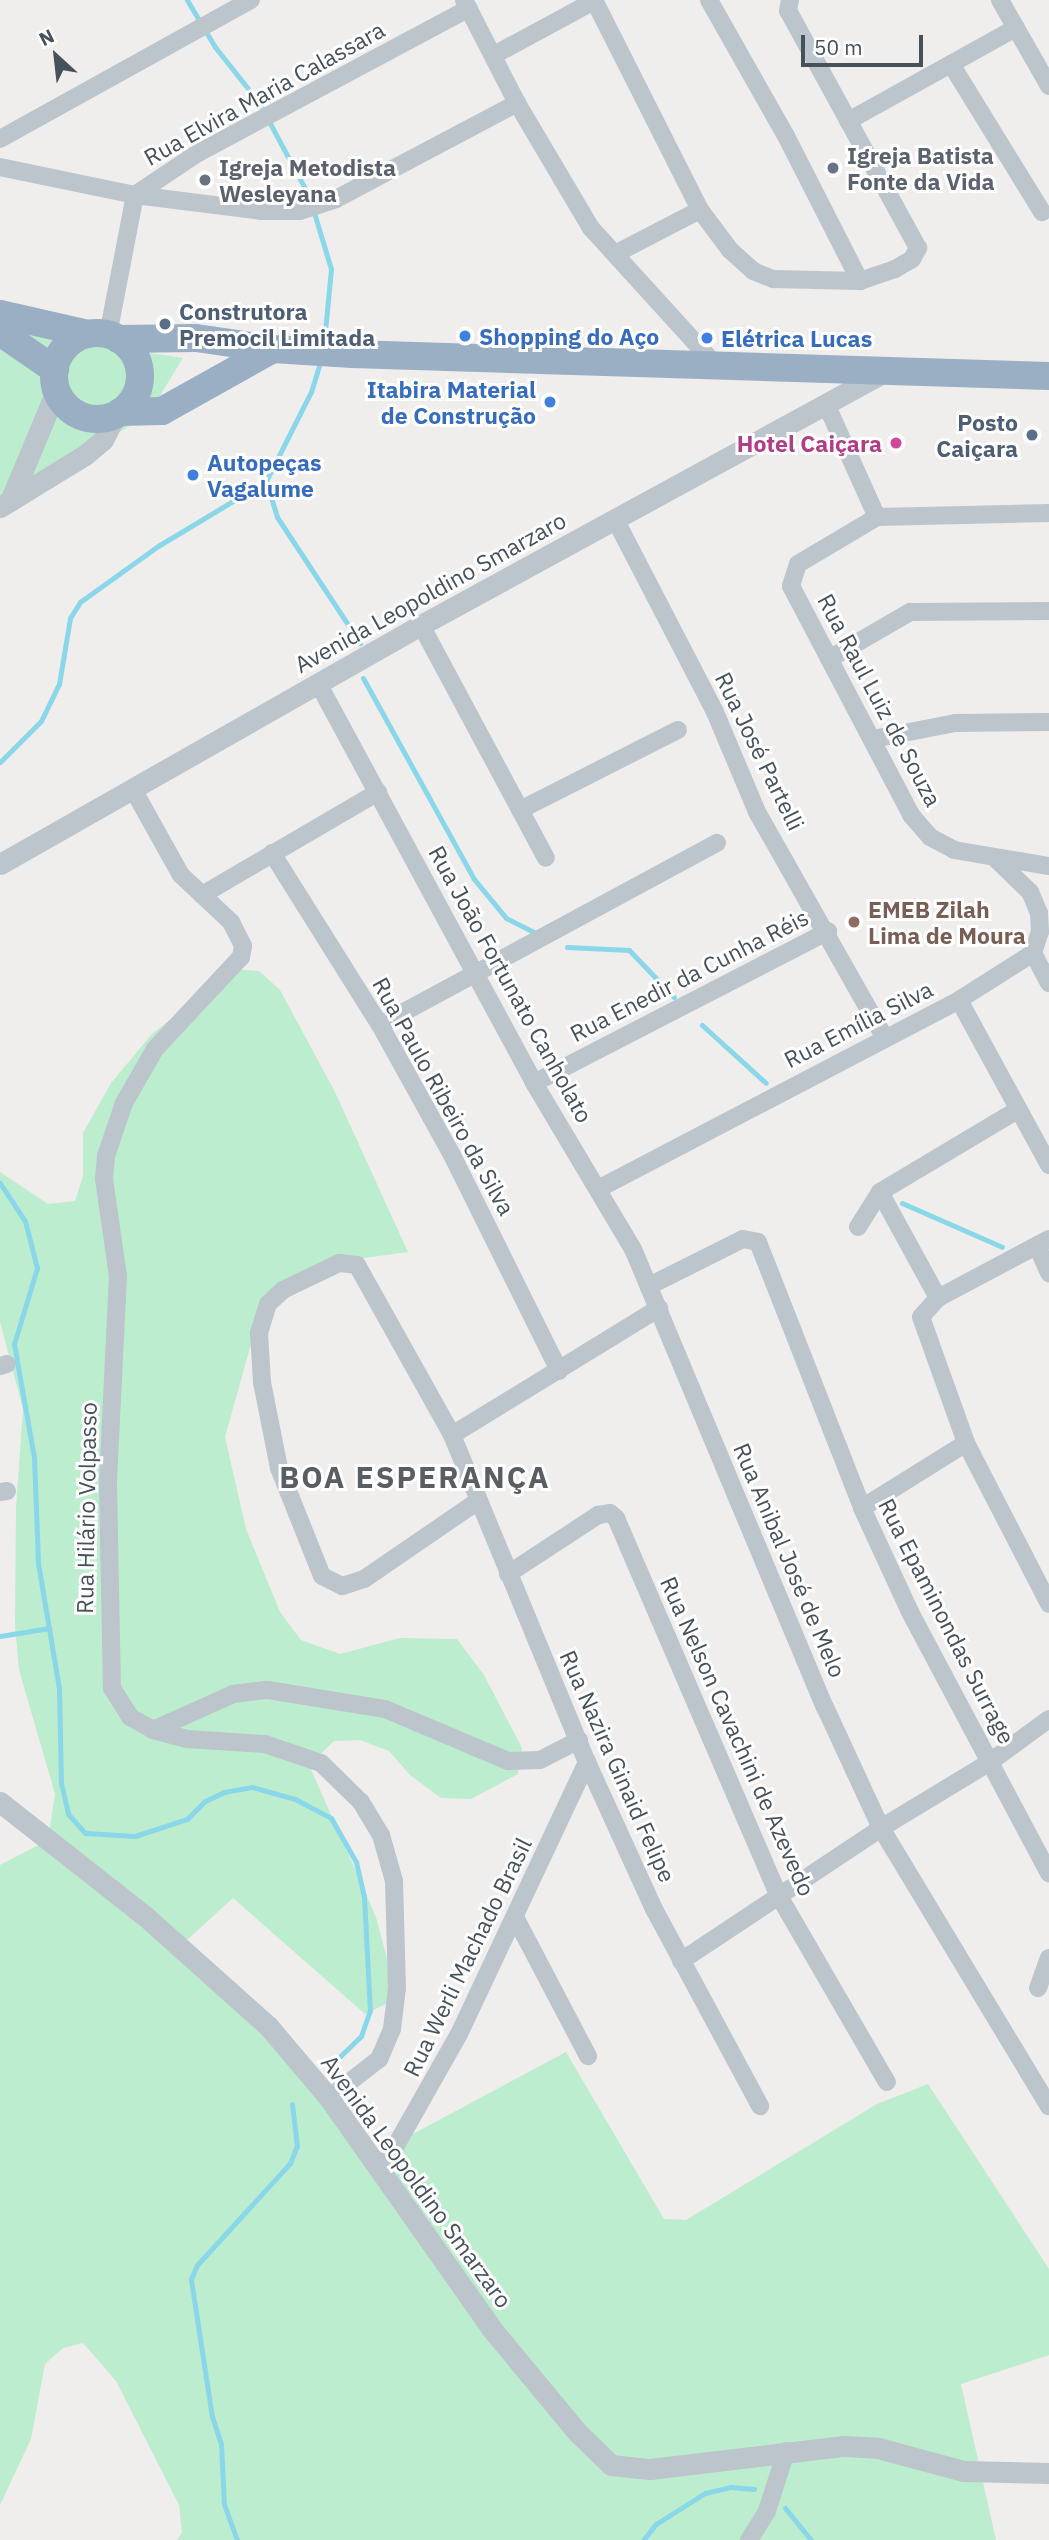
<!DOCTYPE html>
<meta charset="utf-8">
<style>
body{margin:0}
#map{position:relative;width:1049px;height:2540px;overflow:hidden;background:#f0eded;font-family:"IBM Plex Sans",sans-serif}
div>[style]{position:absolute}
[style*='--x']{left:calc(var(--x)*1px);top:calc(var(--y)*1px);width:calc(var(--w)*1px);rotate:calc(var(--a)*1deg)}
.green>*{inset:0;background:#bcedce}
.stream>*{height:5px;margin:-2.5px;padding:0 2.5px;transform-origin:2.5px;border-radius:2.5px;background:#8ad7e9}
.minor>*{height:18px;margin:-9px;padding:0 9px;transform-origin:9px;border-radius:9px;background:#bcc5cc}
.tertiary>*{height:21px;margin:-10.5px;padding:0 10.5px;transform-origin:10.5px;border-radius:10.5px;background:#bcc5cc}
.trunk>*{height:28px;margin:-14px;padding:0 14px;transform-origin:14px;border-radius:14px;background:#9aafc4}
.trunk>.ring{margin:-14px;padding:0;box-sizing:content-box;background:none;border:28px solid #9aafc4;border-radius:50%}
.dots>*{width:19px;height:19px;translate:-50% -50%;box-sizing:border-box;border:4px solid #fff;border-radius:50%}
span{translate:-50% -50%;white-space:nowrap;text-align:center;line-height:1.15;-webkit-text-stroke:6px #fff;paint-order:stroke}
.street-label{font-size:23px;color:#46515a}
.worship-label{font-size:23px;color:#5b616d;font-weight:700}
.left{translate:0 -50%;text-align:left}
.service-label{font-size:23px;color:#4e5e75;font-weight:700}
.right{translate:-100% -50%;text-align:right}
.shop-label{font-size:23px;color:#366cbe;font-weight:700}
.hotel-label{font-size:23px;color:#b23c85;font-weight:700}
.education-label{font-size:23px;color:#785e54;font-weight:700}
.district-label{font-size:30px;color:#5a5e62;font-weight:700;letter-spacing:2px}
.north{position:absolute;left:21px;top:21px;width:70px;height:70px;-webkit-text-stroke:5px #fff;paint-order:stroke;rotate:333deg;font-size:19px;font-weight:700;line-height:28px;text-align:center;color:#46515a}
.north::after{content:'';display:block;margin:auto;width:24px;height:32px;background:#46515a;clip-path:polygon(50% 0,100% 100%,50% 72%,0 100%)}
.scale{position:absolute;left:801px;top:35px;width:122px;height:32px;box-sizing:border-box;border:4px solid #46515a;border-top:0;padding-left:9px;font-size:21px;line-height:24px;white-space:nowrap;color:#46515a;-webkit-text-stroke:5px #fff;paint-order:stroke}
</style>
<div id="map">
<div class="green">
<i style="clip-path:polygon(0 328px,49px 338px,183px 358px,148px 415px,0 503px)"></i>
<i style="clip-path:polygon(234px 969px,259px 971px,280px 990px,335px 1092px,408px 1252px,327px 1263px,265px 1294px,225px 1437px,246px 1529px,280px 1612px,301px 1640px,340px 1654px,400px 1638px,457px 1639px,484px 1675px,522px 1748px,518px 1774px,471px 1799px,441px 1798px,410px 1775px,389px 1751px,360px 1740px,334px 1741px,309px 1765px,376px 1917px,394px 1985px,390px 2002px,365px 2014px,233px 1898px,187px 1940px,368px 2158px,566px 2052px,664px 2219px,686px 2220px,877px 2104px,928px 2084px,1049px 2269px,1049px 2355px,961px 2384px,996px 2540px,177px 2540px,182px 2533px,179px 2505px,116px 2381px,83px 2343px,63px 2348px,45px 2364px,31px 2439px,0 2505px,0 1865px,48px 1840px,55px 1794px,19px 1670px,15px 1625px,16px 1508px,23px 1409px,0 1322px,0 1172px,48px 1204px,75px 1201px,83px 1176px,83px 1133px,111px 1083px,152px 1034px)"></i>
</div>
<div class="stream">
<i style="--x:187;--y:0;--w:55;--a:59.2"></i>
<i style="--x:215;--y:47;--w:69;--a:51.5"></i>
<i style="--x:258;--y:101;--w:108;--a:61.8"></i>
<i style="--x:309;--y:196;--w:76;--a:73.2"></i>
<i style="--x:331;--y:269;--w:73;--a:95.5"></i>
<i style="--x:266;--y:481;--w:38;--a:73"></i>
<i style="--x:277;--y:517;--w:151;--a:56.6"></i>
<i style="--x:363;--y:678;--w:230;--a:61.1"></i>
<i style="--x:474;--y:879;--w:50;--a:50.6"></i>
<i style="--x:506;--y:918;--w:31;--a:27"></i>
<i style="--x:0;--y:762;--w:58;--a:-45"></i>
<i style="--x:41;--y:721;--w:41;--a:-64.1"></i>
<i style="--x:59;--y:684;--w:67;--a:-80.5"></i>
<i style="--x:70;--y:618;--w:19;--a:-58"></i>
<i style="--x:80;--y:602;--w:96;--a:-35.7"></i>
<i style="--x:158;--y:546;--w:126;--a:-31"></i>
<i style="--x:266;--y:481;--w:100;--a:-63.2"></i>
<i style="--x:311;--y:392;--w:31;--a:-73"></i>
<i style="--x:567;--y:947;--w:62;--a:2.8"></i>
<i style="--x:629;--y:950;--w:65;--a:46.2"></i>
<i style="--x:702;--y:1025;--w:86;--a:42.2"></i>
<i style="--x:0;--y:1183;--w:45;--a:56.7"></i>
<i style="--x:25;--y:1221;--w:49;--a:75.7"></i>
<i style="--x:37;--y:1268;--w:79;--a:106.8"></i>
<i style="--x:14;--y:1344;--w:116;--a:80"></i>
<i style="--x:34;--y:1458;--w:105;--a:87.8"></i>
<i style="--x:38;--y:1563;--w:128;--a:80.5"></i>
<i style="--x:59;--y:1689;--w:94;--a:88.8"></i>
<i style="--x:61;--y:1783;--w:32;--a:77"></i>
<i style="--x:68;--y:1814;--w:25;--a:48"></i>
<i style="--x:85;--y:1833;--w:50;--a:3.4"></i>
<i style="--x:135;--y:1836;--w:55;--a:-18.1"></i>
<i style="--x:187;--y:1819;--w:25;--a:-45"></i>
<i style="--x:205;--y:1801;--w:21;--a:-25"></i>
<i style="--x:224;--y:1792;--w:28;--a:-10"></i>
<i style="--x:252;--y:1787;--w:45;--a:15.6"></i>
<i style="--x:295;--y:1799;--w:41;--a:27.8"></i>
<i style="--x:331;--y:1818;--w:51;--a:60.4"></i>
<i style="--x:356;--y:1862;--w:36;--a:77"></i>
<i style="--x:364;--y:1897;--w:113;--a:87"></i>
<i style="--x:370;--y:2010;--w:28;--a:109"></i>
<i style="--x:361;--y:2036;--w:42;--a:136"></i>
<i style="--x:902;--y:1203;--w:109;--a:23.7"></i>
<i style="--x:0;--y:1636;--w:50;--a:-9.3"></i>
<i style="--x:785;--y:2508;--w:41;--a:50.9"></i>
<i style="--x:237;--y:2540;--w:37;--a:-110"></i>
<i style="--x:224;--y:2505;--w:61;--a:-92.8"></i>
<i style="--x:221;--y:2444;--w:28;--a:-108"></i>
<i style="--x:212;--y:2417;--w:140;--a:-98.7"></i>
<i style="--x:191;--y:2279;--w:15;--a:-67"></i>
<i style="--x:197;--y:2265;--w:138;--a:-47.6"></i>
<i style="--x:290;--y:2163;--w:18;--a:-68"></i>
<i style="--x:297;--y:2146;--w:42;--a:-96.8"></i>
<i style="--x:643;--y:2540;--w:21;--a:-51"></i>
<i style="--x:656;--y:2524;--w:58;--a:-32.3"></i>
<i style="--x:705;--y:2493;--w:27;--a:-13"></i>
<i style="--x:731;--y:2487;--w:23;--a:5"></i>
</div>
<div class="minor">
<i style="--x:464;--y:0;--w:116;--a:62.8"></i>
<i style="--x:517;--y:103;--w:145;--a:59.4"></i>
<i style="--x:591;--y:228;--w:183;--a:47.7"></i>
<i style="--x:594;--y:0;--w:235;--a:63.2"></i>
<i style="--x:700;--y:210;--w:50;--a:53.1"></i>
<i style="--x:730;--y:250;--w:31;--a:42"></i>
<i style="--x:753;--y:271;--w:22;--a:22"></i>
<i style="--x:773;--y:279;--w:87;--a:1.3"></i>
<i style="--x:860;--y:281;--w:37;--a:-19"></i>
<i style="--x:895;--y:269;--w:20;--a:-30"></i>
<i style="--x:912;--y:259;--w:13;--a:-61"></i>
<i style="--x:918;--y:248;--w:270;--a:-118.7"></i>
<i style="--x:788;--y:11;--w:11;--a:-80"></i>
<i style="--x:709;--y:0;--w:156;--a:60.5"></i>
<i style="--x:786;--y:136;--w:163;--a:63"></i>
<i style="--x:1000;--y:0;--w:99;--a:60.3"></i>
<i style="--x:494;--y:55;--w:114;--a:-28.4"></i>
<i style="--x:951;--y:64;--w:174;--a:58.4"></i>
<i style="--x:848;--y:121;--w:192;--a:-29"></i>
<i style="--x:0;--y:139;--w:287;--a:-29"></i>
<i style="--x:0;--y:167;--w:138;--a:11.7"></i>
<i style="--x:135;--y:195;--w:127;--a:7.2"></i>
<i style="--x:261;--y:211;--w:39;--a:0"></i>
<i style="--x:300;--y:211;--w:38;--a:-18"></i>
<i style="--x:336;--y:199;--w:205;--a:-27.9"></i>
<i style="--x:615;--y:254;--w:96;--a:-27.4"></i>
<i style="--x:108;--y:335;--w:143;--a:-79.1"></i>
<i style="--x:135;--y:195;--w:76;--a:-33.7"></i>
<i style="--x:198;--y:153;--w:307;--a:-28.1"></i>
<i style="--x:827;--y:406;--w:122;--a:65.8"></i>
<i style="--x:1049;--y:513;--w:172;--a:178.7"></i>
<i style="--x:877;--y:517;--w:92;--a:149.3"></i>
<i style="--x:798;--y:564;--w:23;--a:108"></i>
<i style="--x:791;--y:586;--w:259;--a:62.3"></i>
<i style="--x:911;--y:815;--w:29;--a:49"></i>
<i style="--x:930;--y:837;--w:27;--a:28"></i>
<i style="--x:954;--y:850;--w:96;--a:9.6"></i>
<i style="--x:615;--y:519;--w:217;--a:62.6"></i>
<i style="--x:715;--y:712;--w:108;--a:67.2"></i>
<i style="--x:757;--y:812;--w:260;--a:60.5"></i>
<i style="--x:421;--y:625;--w:264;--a:61.8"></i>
<i style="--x:829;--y:659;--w:94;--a:-30.1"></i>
<i style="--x:910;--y:612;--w:139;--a:-0.4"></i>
<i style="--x:318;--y:683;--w:455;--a:61.6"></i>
<i style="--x:534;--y:1083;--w:193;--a:59.2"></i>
<i style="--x:633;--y:1249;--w:497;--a:67.3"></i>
<i style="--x:825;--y:1707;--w:133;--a:65.2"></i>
<i style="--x:881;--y:1828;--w:325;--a:58.9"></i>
<i style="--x:873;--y:739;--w:84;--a:-11"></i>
<i style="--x:955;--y:723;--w:94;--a:-0.6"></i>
<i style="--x:134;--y:791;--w:96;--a:60.8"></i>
<i style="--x:181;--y:875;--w:69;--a:43.2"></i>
<i style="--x:231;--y:922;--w:27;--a:63"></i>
<i style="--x:243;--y:946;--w:11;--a:100"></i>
<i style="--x:241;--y:957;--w:126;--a:133.1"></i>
<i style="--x:155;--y:1049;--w:62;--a:119.9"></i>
<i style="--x:124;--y:1103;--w:56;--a:108.8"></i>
<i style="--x:106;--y:1156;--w:23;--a:95"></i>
<i style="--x:104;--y:1179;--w:98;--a:81.8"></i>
<i style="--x:118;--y:1276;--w:207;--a:92.8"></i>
<i style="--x:108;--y:1483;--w:205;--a:88.9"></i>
<i style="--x:112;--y:1688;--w:34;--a:58"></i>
<i style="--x:130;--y:1717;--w:26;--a:29"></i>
<i style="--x:153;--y:1730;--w:35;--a:15"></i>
<i style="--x:187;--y:1739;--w:78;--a:3.7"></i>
<i style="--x:265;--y:1744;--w:59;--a:18.7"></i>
<i style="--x:321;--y:1763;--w:56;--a:44.3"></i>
<i style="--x:361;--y:1802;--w:39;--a:59"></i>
<i style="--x:381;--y:1835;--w:48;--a:74.2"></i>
<i style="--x:394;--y:1881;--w:107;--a:88.4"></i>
<i style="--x:397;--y:1988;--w:41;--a:97"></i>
<i style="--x:392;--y:2029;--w:33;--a:113"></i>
<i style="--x:379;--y:2059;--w:63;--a:142"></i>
<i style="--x:520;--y:810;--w:177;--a:-26.9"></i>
<i style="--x:272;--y:853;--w:203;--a:57.9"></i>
<i style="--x:380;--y:1025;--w:149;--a:61"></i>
<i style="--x:452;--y:1155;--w:241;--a:63.6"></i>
<i style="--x:202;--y:895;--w:204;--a:-30.3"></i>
<i style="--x:1033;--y:953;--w:34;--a:62"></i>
<i style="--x:959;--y:1000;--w:188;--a:61.4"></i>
<i style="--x:380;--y:1025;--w:383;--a:-28.4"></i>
<i style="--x:534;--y:1083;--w:331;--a:-27.3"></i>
<i style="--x:598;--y:1189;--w:407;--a:-27.6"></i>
<i style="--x:959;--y:1000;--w:88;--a:-32.4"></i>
<i style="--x:1033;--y:953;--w:22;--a:-72"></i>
<i style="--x:1040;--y:932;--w:19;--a:-93"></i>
<i style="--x:1039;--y:913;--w:23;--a:-113"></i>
<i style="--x:1030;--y:892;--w:47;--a:-135.9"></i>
<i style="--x:880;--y:1192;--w:121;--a:61.3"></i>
<i style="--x:858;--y:1227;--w:41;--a:-57.8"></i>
<i style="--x:880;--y:1192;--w:158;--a:-30.8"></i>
<i style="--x:1049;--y:1239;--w:126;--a:152"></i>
<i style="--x:938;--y:1298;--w:25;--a:132"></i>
<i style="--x:921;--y:1317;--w:134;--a:70.3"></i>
<i style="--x:966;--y:1443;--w:181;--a:62.7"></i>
<i style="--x:1037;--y:1246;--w:30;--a:66"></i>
<i style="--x:649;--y:1286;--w:105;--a:-26.6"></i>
<i style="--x:743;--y:1239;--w:15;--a:11"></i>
<i style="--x:758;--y:1242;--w:286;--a:68.6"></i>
<i style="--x:862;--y:1508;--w:115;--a:65.2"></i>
<i style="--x:910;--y:1612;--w:296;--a:62"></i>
<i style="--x:0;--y:1366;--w:7;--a:-16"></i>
<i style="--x:452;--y:1435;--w:243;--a:-31.5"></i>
<i style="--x:0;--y:1492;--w:7;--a:-8"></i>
<i style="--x:478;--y:1501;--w:138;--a:145.6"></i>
<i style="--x:364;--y:1579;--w:23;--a:162"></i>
<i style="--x:342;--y:1586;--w:22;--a:-153"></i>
<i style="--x:322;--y:1576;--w:116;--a:-111.7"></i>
<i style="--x:279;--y:1468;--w:88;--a:-101.2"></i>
<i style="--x:262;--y:1382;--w:49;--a:-93.5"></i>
<i style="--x:259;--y:1333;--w:30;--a:-73"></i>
<i style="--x:268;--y:1304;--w:21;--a:-43"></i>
<i style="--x:283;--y:1290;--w:62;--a:-25.7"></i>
<i style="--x:339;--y:1263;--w:18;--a:6"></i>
<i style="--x:357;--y:1265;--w:195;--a:60.8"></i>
<i style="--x:452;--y:1435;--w:354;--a:67.6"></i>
<i style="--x:587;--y:1762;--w:162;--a:65.5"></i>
<i style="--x:654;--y:1909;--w:224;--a:61.7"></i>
<i style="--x:862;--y:1508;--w:123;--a:-32"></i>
<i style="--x:508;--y:1574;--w:108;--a:-33.2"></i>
<i style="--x:598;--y:1515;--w:12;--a:-9"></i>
<i style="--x:610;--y:1513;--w:8;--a:40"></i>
<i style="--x:616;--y:1518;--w:412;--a:66.7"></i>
<i style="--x:779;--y:1896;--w:215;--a:59.9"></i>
<i style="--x:153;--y:1730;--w:88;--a:-24.2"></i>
<i style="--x:233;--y:1694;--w:35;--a:-7"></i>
<i style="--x:268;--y:1690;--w:119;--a:9.2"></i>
<i style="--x:385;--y:1709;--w:134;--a:22.9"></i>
<i style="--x:508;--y:1761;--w:32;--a:-2"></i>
<i style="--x:540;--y:1760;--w:44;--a:-27.1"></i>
<i style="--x:516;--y:1919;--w:155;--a:62.3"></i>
<i style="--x:681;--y:1961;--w:240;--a:-33.6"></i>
<i style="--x:881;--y:1828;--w:127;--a:-31.2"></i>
<i style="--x:990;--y:1762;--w:73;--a:-36.1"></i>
<i style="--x:1038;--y:1988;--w:32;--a:-70"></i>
<i style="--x:382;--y:2170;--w:156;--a:-60.5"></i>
<i style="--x:459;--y:2034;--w:301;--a:-64.8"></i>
<i style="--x:749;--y:2540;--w:34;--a:-58"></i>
<i style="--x:767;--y:2511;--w:63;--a:-72.4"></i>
</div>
<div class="tertiary">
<i style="--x:10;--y:501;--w:119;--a:-67.3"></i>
<i style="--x:0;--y:507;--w:100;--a:-31.5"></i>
<i style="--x:85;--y:455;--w:23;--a:-40"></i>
<i style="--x:103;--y:440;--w:28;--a:-63"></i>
<i style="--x:0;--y:864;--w:484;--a:-29.6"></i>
<i style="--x:421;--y:625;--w:530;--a:-28.64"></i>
<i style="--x:0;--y:1802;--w:184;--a:38.2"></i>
<i style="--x:145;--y:1916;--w:166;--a:41.8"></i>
<i style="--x:269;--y:2027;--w:93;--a:49.8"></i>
<i style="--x:329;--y:2098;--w:281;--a:54.8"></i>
<i style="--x:491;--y:2328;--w:136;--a:50.4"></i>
<i style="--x:578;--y:2433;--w:46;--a:44.1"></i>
<i style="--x:611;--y:2465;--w:39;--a:6"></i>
<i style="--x:650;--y:2469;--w:195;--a:-6.8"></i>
<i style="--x:844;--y:2446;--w:34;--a:3"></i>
<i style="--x:878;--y:2448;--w:89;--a:15"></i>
<i style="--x:964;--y:2471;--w:85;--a:1.3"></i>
</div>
<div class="trunk">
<i style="--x:0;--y:314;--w:90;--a:12.8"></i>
<i style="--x:0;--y:332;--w:67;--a:34.6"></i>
<i class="ring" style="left:54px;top:333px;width:58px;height:58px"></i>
<i style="--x:118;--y:339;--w:78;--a:-0.7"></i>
<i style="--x:196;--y:338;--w:78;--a:8.1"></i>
<i style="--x:273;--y:349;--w:79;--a:3.6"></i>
<i style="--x:352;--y:354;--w:697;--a:1.81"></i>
<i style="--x:120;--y:412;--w:42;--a:-1.4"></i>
<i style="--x:162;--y:411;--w:127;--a:-29.2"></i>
</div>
<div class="dots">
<i style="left:833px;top:168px;background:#6b7280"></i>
<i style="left:205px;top:180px;background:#6b7280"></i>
<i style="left:165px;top:324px;background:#5c6f8a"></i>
<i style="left:465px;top:336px;background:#3f7fe0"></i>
<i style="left:707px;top:338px;background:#3f7fe0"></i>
<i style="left:550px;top:402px;background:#3f7fe0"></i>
<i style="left:1032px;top:435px;background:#5c6f8a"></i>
<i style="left:896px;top:443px;background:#d1479c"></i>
<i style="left:193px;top:475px;background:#3f7fe0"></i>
<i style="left:854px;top:922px;background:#8d6e63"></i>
</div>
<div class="street-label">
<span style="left:264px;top:93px;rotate:-29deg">Rua Elvira Maria Calassara</span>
<span style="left:430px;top:592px;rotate:-29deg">Avenida Leopoldino Smarzaro</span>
<span style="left:880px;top:700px;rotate:62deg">Rua Raul Luiz de Souza</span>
<span style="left:760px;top:751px;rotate:64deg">Rua José Partelli</span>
<span style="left:689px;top:975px;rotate:-27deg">Rua Enedir da Cunha Réis</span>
<span style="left:511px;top:984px;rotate:61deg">Rua João Fortunato Canholato</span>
<span style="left:858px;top:1024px;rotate:-27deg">Rua Emília Silva</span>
<span style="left:444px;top:1096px;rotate:61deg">Rua Paulo Ribeiro da Silva</span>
<span style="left:86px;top:1508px;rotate:-89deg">Rua Hilário Volpasso</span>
<span style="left:790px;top:1560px;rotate:67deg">Rua Anibal José de Melo</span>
<span style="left:947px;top:1621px;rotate:63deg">Rua Epaminondas Surrage</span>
<span style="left:738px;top:1736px;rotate:66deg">Rua Nelson Cavachini de Azevedo</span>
<span style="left:618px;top:1766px;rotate:66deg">Rua Nazira Ginaid Felipe</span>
<span style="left:467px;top:1957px;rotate:-64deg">Rua Werli Machado Brasil</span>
<span style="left:417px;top:2181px;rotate:54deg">Avenida Leopoldino Smarzaro</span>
</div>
<div class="worship-label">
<span class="left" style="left:847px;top:168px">Igreja Batista<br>Fonte da Vida</span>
<span class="left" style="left:219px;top:180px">Igreja Metodista<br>Wesleyana</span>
</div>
<div class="service-label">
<span class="left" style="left:179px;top:324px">Construtora<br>Premocil Limitada</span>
<span class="right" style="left:1018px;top:435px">Posto<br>Caiçara</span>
</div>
<div class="shop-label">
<span class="left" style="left:479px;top:336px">Shopping do Aço</span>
<span class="left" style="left:721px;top:338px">Elétrica Lucas</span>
<span class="right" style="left:536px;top:402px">Itabira Material<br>de Construção</span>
<span class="left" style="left:207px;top:475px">Autopeças<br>Vagalume</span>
</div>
<div class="hotel-label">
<span class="right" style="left:882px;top:443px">Hotel Caiçara</span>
</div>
<div class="education-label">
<span class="left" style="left:868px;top:922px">EMEB Zilah<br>Lima de Moura</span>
</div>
<div class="district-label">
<span style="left:415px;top:1477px">BOA ESPERANÇA</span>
</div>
<div class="north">N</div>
<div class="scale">50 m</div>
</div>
